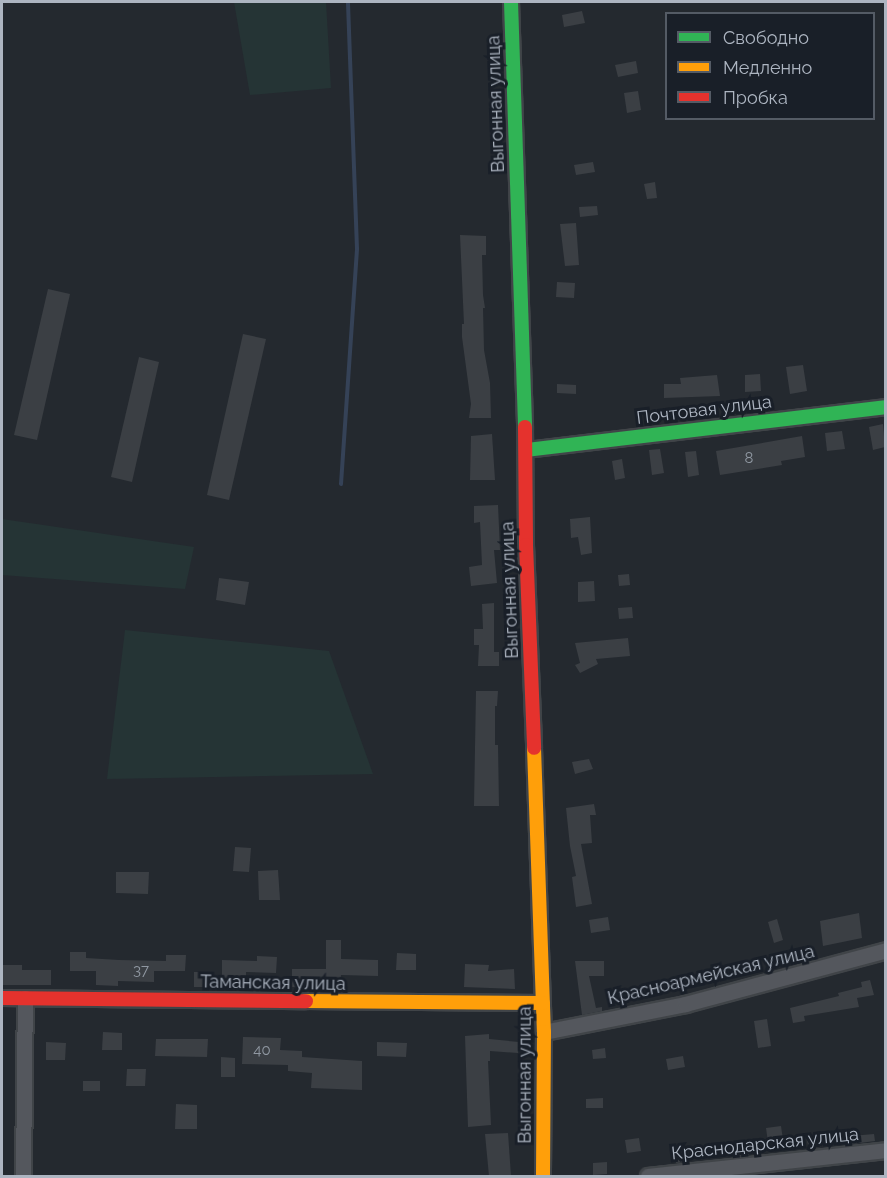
<!DOCTYPE html>
<meta charset="utf-8">
<style>
body{margin:0}
#map{position:relative;width:887px;height:1178px;overflow:hidden;background:#24292f;font-family:Raleway,sans-serif}
div>[style]{position:absolute}
[style*='--x']{left:calc(var(--x)*1px);top:calc(var(--y)*1px);width:calc(var(--w)*1px);rotate:calc(var(--a)*1deg)}
.green>*{inset:0;background:#253435}
.stream>*{height:4px;margin:-2px;padding:0 2px;transform-origin:2px;border-radius:2px;background:#354257}
.building>*{inset:0;background:#3b3f44}
.roads{filter:drop-shadow(2px 0 #404448) drop-shadow(-2px 0 #404448) drop-shadow(0 2px #404448) drop-shadow(0 -2px #404448)}
.street>*{height:15px;margin:-7.5px;padding:0 7.5px;transform-origin:7.5px;border-radius:7.5px;background:#54575d}
.fast>*{height:14px;margin:-7px;padding:0 7px;transform-origin:7px;border-radius:7px;background:#30b455}
.slow>*{height:14px;margin:-7px;padding:0 7px;transform-origin:7px;border-radius:7px;background:#ff9f0a}
.jam>*{height:14px;margin:-7px;padding:0 7px;transform-origin:7px;border-radius:7px;background:#e5322d}
span{translate:-50% -50%;white-space:nowrap;text-align:center;line-height:1.15;-webkit-text-stroke:6px #191f28;paint-order:stroke}
.number-label{font-size:15px;color:#9098a2}
.number-label span{-webkit-text-stroke-width:0}
.street-label{font-size:18px;color:#adb5c1}
.frame{position:absolute;inset:0;border:3px solid #adb5c1;pointer-events:none}
.legend{position:absolute;left:665px;top:12px;width:210px;height:108px;box-sizing:border-box;background:#191f28;border:2px solid #545b65;margin:0;padding:8px 10px;list-style:none;font-size:18px;color:#adb5c1}
.legend li{display:flex;align-items:center;gap:12px;height:30px}
.legend b{width:30px;border:2px solid #545b65}
</style>
<div id="map">
<div class="green">
<i style="clip-path:polygon(234px 2px,326px 2px,331px 88px,250px 95px)"></i>
<i style="clip-path:polygon(2px 519px,194px 547px,185px 589px,2px 575px)"></i>
<i style="clip-path:polygon(125px 630px,329px 651px,373px 774px,107px 779px)"></i>
</div>
<div class="stream">
<i style="--x:341;--y:484;--w:236;--a:-86.1"></i>
<i style="--x:357;--y:249;--w:247;--a:-92.1"></i>
</div>
<div class="building">
<i style="clip-path:polygon(582px 11px,585px 23px,564px 27px,562px 15px)"></i>
<i style="clip-path:polygon(636px 61px,638px 73px,618px 77px,615px 65px)"></i>
<i style="clip-path:polygon(638px 91px,641px 110px,627px 113px,624px 93px)"></i>
<i style="clip-path:polygon(593px 162px,595px 172px,576px 175px,574px 165px)"></i>
<i style="clip-path:polygon(655px 182px,657px 198px,647px 199px,644px 184px)"></i>
<i style="clip-path:polygon(597px 206px,598px 215px,580px 217px,579px 207px)"></i>
<i style="clip-path:polygon(576px 223px,579px 265px,565px 266px,560px 224px)"></i>
<i style="clip-path:polygon(460px 235px,486px 236px,486px 255px,482px 255px,483px 295px,485px 308px,483px 308px,484px 350px,490px 383px,491px 418px,469px 418px,471px 404px,462px 337px,462px 324px,464px 324px)"></i>
<i style="clip-path:polygon(557px 282px,575px 283px,574px 298px,556px 297px)"></i>
<i style="clip-path:polygon(48px 289px,70px 294px,37px 440px,14px 435px)"></i>
<i style="clip-path:polygon(243px 334px,266px 339px,229px 500px,207px 495px)"></i>
<i style="clip-path:polygon(139px 357px,159px 362px,132px 482px,111px 477px)"></i>
<i style="clip-path:polygon(803px 365px,807px 391px,790px 394px,786px 367px)"></i>
<i style="clip-path:polygon(760px 374px,761px 391px,745px 392px,745px 375px)"></i>
<i style="clip-path:polygon(717px 375px,720px 396px,664px 398px,664px 384px,681px 384px,680px 378px)"></i>
<i style="clip-path:polygon(557px 384px,576px 385px,576px 394px,557px 393px)"></i>
<i style="clip-path:polygon(883px 424px,885px 447px,873px 450px,869px 427px)"></i>
<i style="clip-path:polygon(842px 431px,845px 449px,827px 451px,825px 433px)"></i>
<i style="clip-path:polygon(492px 434px,495px 480px,470px 480px,471px 436px)"></i>
<i style="clip-path:polygon(802px 436px,805px 457px,781px 461px,782px 465px,720px 475px,716px 451px)"></i>
<i style="clip-path:polygon(660px 449px,664px 473px,652px 475px,649px 450px)"></i>
<i style="clip-path:polygon(696px 451px,699px 475px,688px 477px,685px 452px)"></i>
<i style="clip-path:polygon(622px 459px,625px 478px,615px 480px,612px 461px)"></i>
<i style="clip-path:polygon(498px 505px,500px 550px,494px 550px,497px 583px,471px 586px,469px 567px,482px 565px,480px 522px,474px 523px,474px 506px)"></i>
<i style="clip-path:polygon(590px 517px,592px 553px,581px 555px,578px 537px,571px 538px,570px 519px)"></i>
<i style="clip-path:polygon(629px 574px,630px 585px,619px 586px,618px 575px)"></i>
<i style="clip-path:polygon(219px 578px,249px 582px,245px 605px,216px 600px)"></i>
<i style="clip-path:polygon(594px 581px,595px 601px,578px 602px,578px 582px)"></i>
<i style="clip-path:polygon(494px 603px,494px 652px,499px 652px,499px 666px,478px 666px,479px 645px,474px 645px,474px 629px,483px 629px,482px 604px)"></i>
<i style="clip-path:polygon(632px 607px,633px 618px,619px 619px,618px 608px)"></i>
<i style="clip-path:polygon(628px 638px,630px 656px,596px 659px,598px 664px,580px 673px,575px 665px,580px 663px,575px 643px)"></i>
<i style="clip-path:polygon(476px 691px,498px 691px,497px 706px,495px 706px,495px 745px,498px 745px,499px 806px,474px 806px)"></i>
<i style="clip-path:polygon(589px 759px,593px 769px,575px 774px,572px 762px)"></i>
<i style="clip-path:polygon(594px 804px,596px 815px,590px 815px,592px 843px,581px 844px,592px 904px,576px 907px,572px 877px,576px 876px,570px 846px,566px 808px)"></i>
<i style="clip-path:polygon(235px 847px,251px 848px,249px 872px,233px 871px)"></i>
<i style="clip-path:polygon(278px 870px,280px 900px,259px 900px,258px 871px)"></i>
<i style="clip-path:polygon(116px 872px,149px 872px,148px 894px,116px 893px)"></i>
<i style="clip-path:polygon(859px 913px,862px 938px,823px 946px,820px 921px)"></i>
<i style="clip-path:polygon(608px 917px,610px 930px,591px 933px,589px 920px)"></i>
<i style="clip-path:polygon(777px 919px,783px 940px,774px 943px,768px 922px)"></i>
<i style="clip-path:polygon(326px 940px,341px 940px,341px 959px,378px 960px,378px 976px,341px 975px,340px 988px,292px 987px,292px 969px,326px 969px)"></i>
<i style="clip-path:polygon(70px 952px,86px 952px,86px 958px,119px 960px,166px 961px,166px 955px,186px 955px,185px 971px,154px 971px,154px 982px,118px 981px,118px 986px,96px 985px,96px 971px,70px 971px)"></i>
<i style="clip-path:polygon(397px 953px,416px 954px,416px 970px,396px 970px)"></i>
<i style="clip-path:polygon(257px 956px,277px 957px,276px 973px,246px 972px,246px 980px,222px 979px,222px 960px,257px 961px)"></i>
<i style="clip-path:polygon(575px 961px,604px 961px,604px 976px,589px 976px,596px 1008px,602px 1007px,602px 1011px,582px 1015px)"></i>
<i style="clip-path:polygon(465px 964px,489px 965px,488px 971px,514px 969px,515px 989px,464px 987px)"></i>
<i style="clip-path:polygon(2px 965px,22px 965px,22px 970px,51px 970px,51px 985px,2px 985px)"></i>
<i style="clip-path:polygon(194px 972px,211px 972px,211px 987px,194px 987px)"></i>
<i style="clip-path:polygon(870px 980px,874px 995px,857px 998px,859px 1007px,804px 1016px,805px 1021px,793px 1023px,790px 1008px,839px 996px,838px 993px,862px 987px,861px 982px)"></i>
<i style="clip-path:polygon(767px 1019px,771px 1046px,758px 1048px,754px 1021px)"></i>
<i style="clip-path:polygon(103px 1032px,122px 1033px,122px 1050px,102px 1050px)"></i>
<i style="clip-path:polygon(489px 1034px,489px 1039px,519px 1042px,518px 1053px,490px 1051px,490px 1061px,488px 1061px,491px 1125px,468px 1127px,465px 1036px)"></i>
<i style="clip-path:polygon(243px 1037px,281px 1038px,280px 1050px,302px 1051px,302px 1057px,362px 1061px,362px 1090px,311px 1088px,312px 1073px,288px 1071px,288px 1065px,242px 1064px)"></i>
<i style="clip-path:polygon(156px 1039px,208px 1039px,207px 1057px,155px 1056px)"></i>
<i style="clip-path:polygon(46px 1042px,66px 1043px,65px 1060px,46px 1060px)"></i>
<i style="clip-path:polygon(377px 1042px,407px 1043px,406px 1057px,377px 1056px)"></i>
<i style="clip-path:polygon(605px 1048px,606px 1058px,593px 1059px,592px 1050px)"></i>
<i style="clip-path:polygon(683px 1056px,685px 1067px,668px 1070px,666px 1059px)"></i>
<i style="clip-path:polygon(221px 1057px,235px 1058px,235px 1077px,221px 1077px)"></i>
<i style="clip-path:polygon(127px 1069px,146px 1069px,145px 1086px,126px 1086px)"></i>
<i style="clip-path:polygon(83px 1081px,100px 1081px,100px 1091px,83px 1091px)"></i>
<i style="clip-path:polygon(603px 1098px,603px 1108px,586px 1108px,586px 1099px)"></i>
<i style="clip-path:polygon(176px 1104px,197px 1105px,197px 1129px,175px 1129px)"></i>
<i style="clip-path:polygon(781px 1126px,783px 1140px,768px 1142px,766px 1128px)"></i>
<i style="clip-path:polygon(508px 1133px,511px 1176px,489px 1176px,485px 1134px)"></i>
<i style="clip-path:polygon(818px 1134px,821px 1147px,809px 1149px,806px 1137px)"></i>
<i style="clip-path:polygon(874px 1134px,875px 1141px,852px 1144px,851px 1136px)"></i>
<i style="clip-path:polygon(639px 1138px,641px 1151px,627px 1153px,625px 1140px)"></i>
<i style="clip-path:polygon(746px 1140px,749px 1155px,736px 1157px,734px 1142px)"></i>
<i style="clip-path:polygon(684px 1146px,686px 1162px,676px 1163px,674px 1148px)"></i>
<i style="clip-path:polygon(607px 1162px,607px 1174px,593px 1175px,593px 1163px)"></i>
</div>
<div class="roads">
<div class="street">
<i style="--x:544;--y:1032;--w:144;--a:-11.2"></i>
<i style="--x:685;--y:1004;--w:208;--a:-15"></i>
<i style="--x:23;--y:1176;--w:178;--a:-89.4"></i>
<i style="--x:648;--y:1176;--w:239;--a:-6.2"></i>
</div>
<div class="fast">
<i style="--x:511;--y:2;--w:425;--a:88.1"></i>
<i style="--x:526;--y:450;--w:363;--a:-6.8"></i>
</div>
<div class="slow">
<i style="--x:534;--y:748;--w:284;--a:88"></i>
<i style="--x:544;--y:1032;--w:144;--a:90.4"></i>
<i style="--x:306;--y:1001;--w:237;--a:0.5"></i>
</div>
<div class="jam">
<i style="--x:525;--y:427;--w:118;--a:89.5"></i>
<i style="--x:526;--y:545;--w:203;--a:87.7"></i>
<i style="--x:2;--y:998;--w:304;--a:0.6"></i>
</div>
</div>
<div class="number-label">
<span style="left:749px;top:459px">8</span>
<span style="left:141px;top:971px">37</span>
<span style="left:262px;top:1051px">40</span>
</div>
<div class="street-label">
<span style="left:496px;top:104px;rotate:-92deg">Выгонная улица</span>
<span style="left:704px;top:410px;rotate:-7deg">Почтовая улица</span>
<span style="left:510px;top:590px;rotate:-92deg">Выгонная улица</span>
<span style="left:711px;top:975px;rotate:-13deg">Красноармейская улица</span>
<span style="left:273px;top:983px;rotate:1deg">Таманская улица</span>
<span style="left:525px;top:1075px;rotate:-90deg">Выгонная улица</span>
<span style="left:765px;top:1144px;rotate:-6deg">Краснодарская улица</span>
</div>
<div class="frame"></div>
<ul class="legend">
<li><b style="height:8px;background:#30b455"></b>Свободно</li>
<li><b style="height:8px;background:#ff9f0a"></b>Медленно</li>
<li><b style="height:8px;background:#e5322d"></b>Пробка</li>
</ul>
</div>
